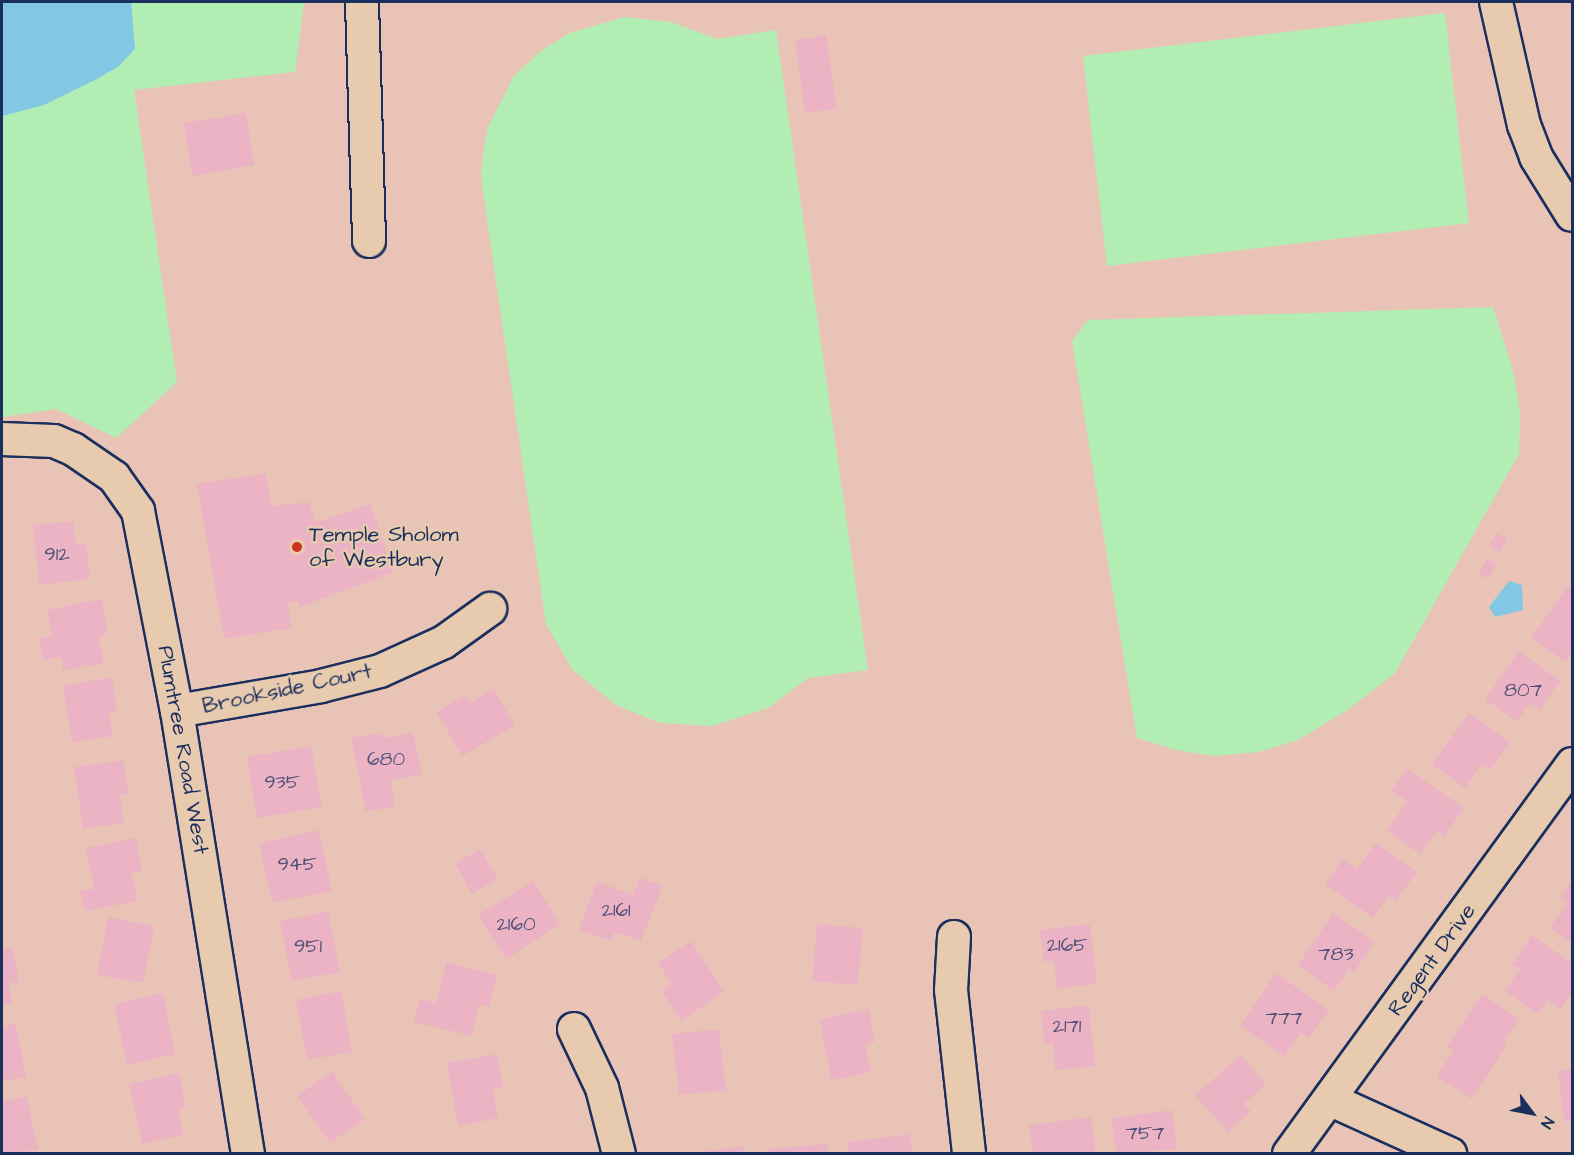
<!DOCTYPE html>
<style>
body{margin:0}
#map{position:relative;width:1574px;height:1155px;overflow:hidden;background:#e9c4b6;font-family:"Architects Daughter",sans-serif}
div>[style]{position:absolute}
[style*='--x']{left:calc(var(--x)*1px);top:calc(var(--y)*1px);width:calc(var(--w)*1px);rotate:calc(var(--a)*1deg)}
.green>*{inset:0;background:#b2eeb3}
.water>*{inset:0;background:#82c8e4}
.building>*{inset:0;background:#ecb3c5}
.roads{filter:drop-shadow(2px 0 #1b2f5e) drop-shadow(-2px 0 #1b2f5e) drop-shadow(0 2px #1b2f5e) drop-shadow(0 -2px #1b2f5e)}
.minor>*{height:32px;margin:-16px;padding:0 16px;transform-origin:16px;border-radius:16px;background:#e8cbaf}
.dots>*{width:16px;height:16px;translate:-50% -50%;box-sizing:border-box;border:3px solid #e8cbaf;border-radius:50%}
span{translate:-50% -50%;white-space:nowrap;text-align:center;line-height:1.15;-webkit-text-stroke:4.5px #e8cbaf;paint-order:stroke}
.number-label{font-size:20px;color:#4f5078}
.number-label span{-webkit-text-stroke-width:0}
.poi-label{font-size:22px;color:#1b2f5e}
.left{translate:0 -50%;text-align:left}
.street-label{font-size:22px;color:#1b2f5e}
.frame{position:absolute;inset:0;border:3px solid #1b2f5e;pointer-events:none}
.north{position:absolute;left:1502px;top:1083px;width:60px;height:60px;-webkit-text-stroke:4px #e8cbaf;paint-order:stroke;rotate:122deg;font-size:16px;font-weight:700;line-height:24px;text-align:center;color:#1b2f5e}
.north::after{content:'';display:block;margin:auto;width:21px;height:27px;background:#1b2f5e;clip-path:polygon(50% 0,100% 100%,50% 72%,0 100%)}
</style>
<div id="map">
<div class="green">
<i style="clip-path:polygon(2px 2px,304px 2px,295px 72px,134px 90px,177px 382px,116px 438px,56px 409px,2px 417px)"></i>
<i style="clip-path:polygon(1445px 13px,1469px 223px,1107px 266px,1083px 56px)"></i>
<i style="clip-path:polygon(624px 17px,671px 22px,717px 39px,776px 30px,868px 670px,808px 678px,768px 708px,712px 726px,660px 723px,616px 705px,572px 669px,546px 624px,483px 192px,481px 171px,487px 129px,514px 76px,542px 50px,570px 33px)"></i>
<i style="clip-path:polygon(1493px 307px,1514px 374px,1520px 413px,1519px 454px,1395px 673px,1349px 709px,1298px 740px,1258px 752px,1215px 756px,1176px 750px,1137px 738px,1072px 341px,1088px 320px)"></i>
</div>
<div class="water">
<i style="clip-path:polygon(2px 2px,131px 2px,135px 49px,119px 66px,99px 78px,44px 105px,2px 116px)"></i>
<i style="clip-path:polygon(1509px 581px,1522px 585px,1523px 610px,1495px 617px,1489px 607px)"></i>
</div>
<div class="building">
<i style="clip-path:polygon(826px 35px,837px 109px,805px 113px,795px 40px)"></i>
<i style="clip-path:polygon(246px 113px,254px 165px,192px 176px,184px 123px)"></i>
<i style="clip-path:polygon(266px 473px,271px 506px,309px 502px,316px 522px,370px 504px,394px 572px,300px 607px,297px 601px,288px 604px,291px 628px,224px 639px,197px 484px)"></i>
<i style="clip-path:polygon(73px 521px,76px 544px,86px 543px,90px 579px,39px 585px,33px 525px)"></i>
<i style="clip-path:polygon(1497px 533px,1508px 540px,1500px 552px,1489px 545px)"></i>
<i style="clip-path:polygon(1487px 559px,1497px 564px,1489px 579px,1478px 574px)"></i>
<i style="clip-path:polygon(1568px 586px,1572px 589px,1572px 652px,1566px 662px,1531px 638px)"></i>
<i style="clip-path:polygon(102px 599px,108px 633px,98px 636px,104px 663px,63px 671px,61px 657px,43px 660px,39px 638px,52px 636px,47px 610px)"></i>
<i style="clip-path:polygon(1519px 651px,1560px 681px,1540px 710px,1530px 703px,1517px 722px,1485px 699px)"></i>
<i style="clip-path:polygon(112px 677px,117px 711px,109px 713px,113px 736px,72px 743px,63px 686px)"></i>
<i style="clip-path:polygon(494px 689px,515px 726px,462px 756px,436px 712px,466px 695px,470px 703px)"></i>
<i style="clip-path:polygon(1469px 713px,1510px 742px,1490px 770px,1482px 764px,1465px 788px,1432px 764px)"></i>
<i style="clip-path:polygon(383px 732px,384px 738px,413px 732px,422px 774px,390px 781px,395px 806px,366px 812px,351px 738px)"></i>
<i style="clip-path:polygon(311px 746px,322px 807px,257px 818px,247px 757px)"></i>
<i style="clip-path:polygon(124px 760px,128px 794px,120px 795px,124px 823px,83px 829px,74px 767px)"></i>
<i style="clip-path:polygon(1407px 768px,1464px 808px,1444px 836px,1437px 831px,1420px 854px,1387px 831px,1407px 801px,1391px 791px)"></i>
<i style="clip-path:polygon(319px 830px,332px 891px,272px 903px,259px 843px)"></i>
<i style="clip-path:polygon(136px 838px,142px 871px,132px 873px,137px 901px,85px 911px,80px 891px,94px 889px,86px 848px)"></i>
<i style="clip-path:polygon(1376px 843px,1417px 872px,1396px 901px,1389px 896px,1373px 918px,1325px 884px,1343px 859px,1357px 869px)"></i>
<i style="clip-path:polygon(480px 849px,498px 879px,472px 894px,455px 864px)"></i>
<i style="clip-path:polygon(640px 877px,663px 886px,641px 941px,615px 932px,611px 941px,579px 929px,597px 881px,633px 895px)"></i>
<i style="clip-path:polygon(1572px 880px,1572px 943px,1550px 928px,1567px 902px,1560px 897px)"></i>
<i style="clip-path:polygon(533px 881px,560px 924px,506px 959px,478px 915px)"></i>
<i style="clip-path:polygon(328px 911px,340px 972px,292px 981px,280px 921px)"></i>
<i style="clip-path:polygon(1333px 913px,1375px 942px,1354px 972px,1349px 969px,1334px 991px,1298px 965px)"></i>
<i style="clip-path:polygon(108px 917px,154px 926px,143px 983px,97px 975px)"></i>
<i style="clip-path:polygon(817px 924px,863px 928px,858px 985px,812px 981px)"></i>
<i style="clip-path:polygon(1090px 924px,1097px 984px,1057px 989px,1054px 961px,1044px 962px,1040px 930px)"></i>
<i style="clip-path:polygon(1532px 935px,1572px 963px,1572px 992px,1561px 1009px,1547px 1000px,1538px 1014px,1505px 991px,1520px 969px,1512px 964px)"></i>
<i style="clip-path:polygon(691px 941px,724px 992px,681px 1021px,662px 991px,672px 984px,658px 963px)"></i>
<i style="clip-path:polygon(13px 948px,19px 982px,9px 983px,12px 1004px,2px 1006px,2px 950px)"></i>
<i style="clip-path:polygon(446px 962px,497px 975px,489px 1007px,479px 1004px,472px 1036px,414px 1022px,420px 999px,436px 1003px)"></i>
<i style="clip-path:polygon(1276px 973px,1329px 1010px,1309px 1038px,1301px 1033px,1284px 1056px,1240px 1026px)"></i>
<i style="clip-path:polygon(341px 991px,352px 1052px,307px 1060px,296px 1000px)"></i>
<i style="clip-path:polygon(163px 993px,175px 1054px,127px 1065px,114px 1004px)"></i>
<i style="clip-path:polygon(1482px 994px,1519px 1019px,1503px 1042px,1507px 1045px,1472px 1099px,1437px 1076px,1453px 1051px,1447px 1047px)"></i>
<i style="clip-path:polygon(1089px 1005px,1095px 1066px,1055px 1070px,1053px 1042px,1044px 1043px,1041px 1011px)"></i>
<i style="clip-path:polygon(869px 1009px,875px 1042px,865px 1044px,871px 1072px,831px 1080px,820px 1019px)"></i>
<i style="clip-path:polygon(16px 1024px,26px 1077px,2px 1081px,2px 1026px)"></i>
<i style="clip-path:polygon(719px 1029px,726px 1090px,679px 1095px,672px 1034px)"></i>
<i style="clip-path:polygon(497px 1054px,503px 1087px,493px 1089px,498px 1118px,458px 1126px,447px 1063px)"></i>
<i style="clip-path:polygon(1241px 1055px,1266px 1084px,1244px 1104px,1251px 1111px,1228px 1132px,1195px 1095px)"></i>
<i style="clip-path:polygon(1572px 1069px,1572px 1120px,1564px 1121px,1558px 1071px)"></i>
<i style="clip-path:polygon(332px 1071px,365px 1119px,330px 1143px,297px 1096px)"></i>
<i style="clip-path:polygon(179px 1073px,186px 1107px,178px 1109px,183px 1135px,142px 1144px,129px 1084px)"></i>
<i style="clip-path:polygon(27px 1096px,38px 1150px,2px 1154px,2px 1101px)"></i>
<i style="clip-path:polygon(1172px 1110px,1177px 1149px,1116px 1154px,1112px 1118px)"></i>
<i style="clip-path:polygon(1091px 1117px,1096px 1154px,1033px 1154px,1029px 1125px)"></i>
<i style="clip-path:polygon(910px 1134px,912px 1154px,849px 1154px,847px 1142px)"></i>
<i style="clip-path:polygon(828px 1144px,828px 1154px,767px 1154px,766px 1149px)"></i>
<i style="clip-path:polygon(743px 1146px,744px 1154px,700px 1154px,700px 1152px)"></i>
</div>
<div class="roads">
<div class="minor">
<i style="--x:362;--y:2;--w:239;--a:88.3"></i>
<i style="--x:1496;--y:2;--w:126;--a:77.2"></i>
<i style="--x:1524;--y:125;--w:34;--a:69"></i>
<i style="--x:1536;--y:157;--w:68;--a:58.2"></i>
<i style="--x:2;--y:439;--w:52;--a:2.2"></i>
<i style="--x:54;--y:441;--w:21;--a:23"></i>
<i style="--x:73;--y:449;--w:50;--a:34.3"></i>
<i style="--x:114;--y:477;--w:42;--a:54.8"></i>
<i style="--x:138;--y:511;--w:204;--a:79"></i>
<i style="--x:177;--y:711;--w:449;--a:80.9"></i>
<i style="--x:177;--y:711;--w:146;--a:-9.8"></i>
<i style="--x:321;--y:686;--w:61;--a:-14.3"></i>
<i style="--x:380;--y:671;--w:70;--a:-24.4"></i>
<i style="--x:444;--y:642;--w:57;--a:-35.7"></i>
<i style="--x:954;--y:937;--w:53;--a:93.2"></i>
<i style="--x:951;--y:990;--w:165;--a:83.7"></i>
<i style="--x:574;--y:1029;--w:65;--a:64.6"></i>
<i style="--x:602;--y:1088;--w:68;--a:75.6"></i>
<i style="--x:1331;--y:1100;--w:131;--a:24.4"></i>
<i style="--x:1289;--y:1154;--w:482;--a:-54"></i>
</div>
</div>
<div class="dots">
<i style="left:297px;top:547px;background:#c8321e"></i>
</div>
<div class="number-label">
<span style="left:57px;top:554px">912</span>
<span style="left:1523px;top:690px">807</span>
<span style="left:386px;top:759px">680</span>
<span style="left:282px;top:782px">935</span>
<span style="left:297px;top:864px">945</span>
<span style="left:616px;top:910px">2161</span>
<span style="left:516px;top:924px">2160</span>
<span style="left:1067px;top:945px">2165</span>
<span style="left:308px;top:946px">951</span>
<span style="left:1336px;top:954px">783</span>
<span style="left:1284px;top:1018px">777</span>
<span style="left:1067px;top:1026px">2171</span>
<span style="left:1145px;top:1133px">757</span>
</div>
<div class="poi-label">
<span class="left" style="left:309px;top:547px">Temple Sholom<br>of Westbury</span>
</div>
<div class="street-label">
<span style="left:287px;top:689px;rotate:-12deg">Brookside Court</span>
<span style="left:183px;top:750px;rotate:80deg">Plumtree Road West</span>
<span style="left:1432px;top:960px;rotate:-54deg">Regent Drive</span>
</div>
<div class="frame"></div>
<div class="north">N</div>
</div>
